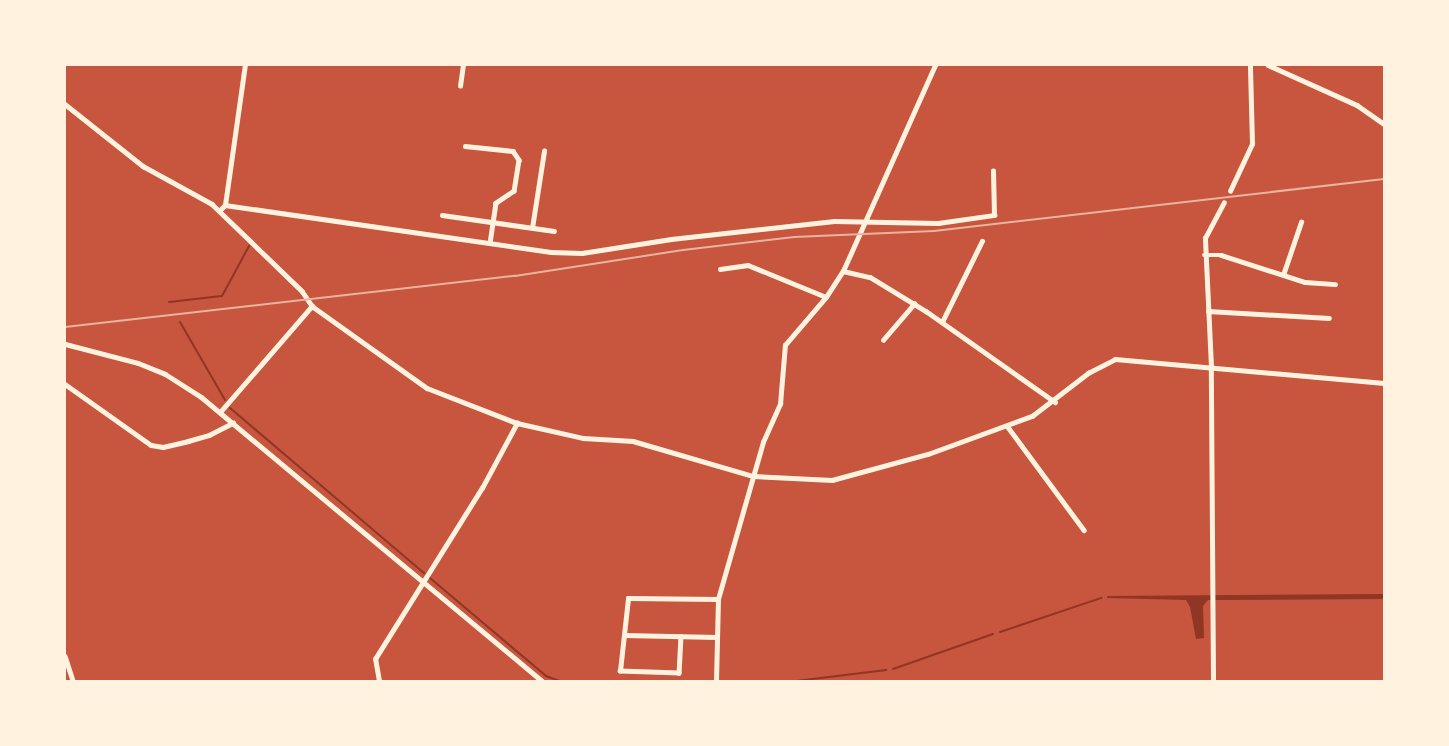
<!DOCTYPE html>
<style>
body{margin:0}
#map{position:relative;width:1449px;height:746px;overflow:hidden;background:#c8553d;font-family:Signika,sans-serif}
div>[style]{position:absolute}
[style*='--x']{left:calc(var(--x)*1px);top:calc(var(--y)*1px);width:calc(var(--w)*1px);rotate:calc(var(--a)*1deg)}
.water>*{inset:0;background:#8f3625}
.stream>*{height:2px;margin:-1px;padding:0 1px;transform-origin:1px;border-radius:1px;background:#8f3625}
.minor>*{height:4.5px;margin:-2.25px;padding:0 2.25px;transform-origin:2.25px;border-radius:2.25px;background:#fff3e0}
.tertiary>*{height:5px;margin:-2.5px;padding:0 2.5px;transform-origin:2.5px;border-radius:2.5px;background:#fff3e0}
.rail>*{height:2px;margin:-1px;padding:0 1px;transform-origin:1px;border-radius:1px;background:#e9b49f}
span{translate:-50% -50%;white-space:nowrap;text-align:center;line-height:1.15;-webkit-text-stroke:5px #fff3e0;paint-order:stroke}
.frame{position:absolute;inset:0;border:66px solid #fff3e0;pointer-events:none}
</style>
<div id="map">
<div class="water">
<i style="clip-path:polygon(1384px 594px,1384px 599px,1208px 600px,1203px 606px,1204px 638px,1196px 639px,1190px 607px,1186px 600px,1107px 598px,1107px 596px)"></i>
</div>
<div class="stream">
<i style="--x:169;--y:302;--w:53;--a:-6.5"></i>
<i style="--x:222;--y:296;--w:57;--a:-61.6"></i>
<i style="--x:180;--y:322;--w:90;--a:60"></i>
<i style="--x:230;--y:408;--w:255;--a:40.4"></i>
<i style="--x:430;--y:578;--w:152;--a:40.2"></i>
<i style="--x:546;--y:676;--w:15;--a:20"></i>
<i style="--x:1000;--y:632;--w:107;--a:-18.6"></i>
<i style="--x:893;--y:669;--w:106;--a:-19.3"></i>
<i style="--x:796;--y:681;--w:91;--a:-7"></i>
</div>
<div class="minor">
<i style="--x:1268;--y:65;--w:98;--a:24.2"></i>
<i style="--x:1357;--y:105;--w:33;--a:35"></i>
<i style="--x:460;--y:86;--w:21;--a:-82"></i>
<i style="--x:65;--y:104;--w:100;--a:38.5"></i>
<i style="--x:143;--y:166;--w:79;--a:28.8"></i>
<i style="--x:212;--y:204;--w:125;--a:44"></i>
<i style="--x:302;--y:291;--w:18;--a:56"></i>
<i style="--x:312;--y:306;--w:141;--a:35.5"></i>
<i style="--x:427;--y:388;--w:97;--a:21.3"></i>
<i style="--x:517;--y:423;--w:68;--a:12.8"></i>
<i style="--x:583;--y:438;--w:50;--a:3.4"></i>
<i style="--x:633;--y:441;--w:125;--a:16.3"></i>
<i style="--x:753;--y:476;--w:79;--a:2.9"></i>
<i style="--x:832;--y:480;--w:99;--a:-15.2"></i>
<i style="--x:928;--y:454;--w:111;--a:-20.1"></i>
<i style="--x:1032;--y:416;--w:71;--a:-37.5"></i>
<i style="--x:1088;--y:373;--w:30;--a:-27"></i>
<i style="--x:1115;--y:359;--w:270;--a:5.1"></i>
<i style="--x:465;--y:146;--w:48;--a:5.9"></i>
<i style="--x:513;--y:151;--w:11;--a:56"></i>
<i style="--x:519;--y:160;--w:31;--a:99"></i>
<i style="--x:514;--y:191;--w:22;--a:146"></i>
<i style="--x:496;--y:203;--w:40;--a:98.5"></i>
<i style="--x:1230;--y:191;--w:52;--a:-64.9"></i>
<i style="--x:1252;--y:144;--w:79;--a:-91.5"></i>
<i style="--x:225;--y:205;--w:141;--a:-81.9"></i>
<i style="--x:220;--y:210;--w:7;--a:-45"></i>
<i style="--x:225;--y:205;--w:329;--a:8.2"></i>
<i style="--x:551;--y:252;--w:31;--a:2"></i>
<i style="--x:582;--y:253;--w:90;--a:-8.9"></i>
<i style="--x:671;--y:239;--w:164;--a:-6.3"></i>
<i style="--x:834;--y:221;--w:104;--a:1.1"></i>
<i style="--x:938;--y:223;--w:57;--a:-8.1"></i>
<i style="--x:994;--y:215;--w:44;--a:-91.3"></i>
<i style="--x:442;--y:215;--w:113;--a:8.1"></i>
<i style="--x:532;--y:228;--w:78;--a:-81.1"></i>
<i style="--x:1204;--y:255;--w:17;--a:0"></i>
<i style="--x:1221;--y:255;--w:88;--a:17.8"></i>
<i style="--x:1305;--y:282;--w:30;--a:4"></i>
<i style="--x:720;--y:269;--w:28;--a:-8"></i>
<i style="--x:748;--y:265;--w:84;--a:22.3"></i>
<i style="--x:843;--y:271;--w:226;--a:-65.9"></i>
<i style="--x:1283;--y:275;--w:56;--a:-71.2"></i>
<i style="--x:1208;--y:311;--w:121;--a:3.3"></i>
<i style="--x:942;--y:322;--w:90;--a:-63.7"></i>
<i style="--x:883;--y:340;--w:48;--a:-49.3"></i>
<i style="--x:65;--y:384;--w:105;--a:35.3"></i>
<i style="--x:151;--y:445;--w:12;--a:9"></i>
<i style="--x:163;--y:447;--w:26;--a:-13"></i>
<i style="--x:188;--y:441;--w:22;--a:-16"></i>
<i style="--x:209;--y:435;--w:27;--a:-27"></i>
<i style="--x:221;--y:411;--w:139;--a:-49.1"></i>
<i style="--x:1008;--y:427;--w:128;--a:53.6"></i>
<i style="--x:624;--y:635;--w:93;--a:1.2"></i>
<i style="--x:681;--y:636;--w:37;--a:93"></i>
<i style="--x:679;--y:673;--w:59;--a:-178.1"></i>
<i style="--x:620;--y:671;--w:73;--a:-83.7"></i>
<i style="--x:628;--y:598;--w:90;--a:0.6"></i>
<i style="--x:65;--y:656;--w:26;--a:72"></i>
<i style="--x:379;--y:681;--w:22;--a:-100"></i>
<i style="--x:375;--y:659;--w:202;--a:-58"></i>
<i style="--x:482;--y:488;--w:74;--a:-61.7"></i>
<i style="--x:716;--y:681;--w:82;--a:-88.6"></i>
<i style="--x:718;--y:599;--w:163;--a:-74"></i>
<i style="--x:763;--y:442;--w:42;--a:-65.9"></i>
<i style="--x:780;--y:404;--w:59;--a:-85.2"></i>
<i style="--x:785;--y:345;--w:63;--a:-49.5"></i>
<i style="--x:826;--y:297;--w:31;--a:-57"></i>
<i style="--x:843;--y:271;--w:28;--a:13"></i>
<i style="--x:870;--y:277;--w:66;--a:31.3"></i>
<i style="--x:926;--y:311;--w:158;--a:35.2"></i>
<i style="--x:1213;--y:681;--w:314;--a:-90.4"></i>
<i style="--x:1211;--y:367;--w:129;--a:-92.7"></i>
<i style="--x:1205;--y:238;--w:40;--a:-62"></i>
</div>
<div class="tertiary">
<i style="--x:65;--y:344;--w:75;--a:14.6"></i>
<i style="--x:138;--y:363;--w:29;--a:22"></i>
<i style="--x:165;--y:374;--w:43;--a:32.6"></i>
<i style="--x:201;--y:397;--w:444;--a:39.8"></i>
</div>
<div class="rail">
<i style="--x:65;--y:327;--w:453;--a:-6.5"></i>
<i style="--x:515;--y:276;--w:170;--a:-8.8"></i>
<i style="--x:683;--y:250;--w:112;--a:-6.7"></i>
<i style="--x:794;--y:237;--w:140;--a:-2.5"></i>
<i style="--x:934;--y:231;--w:453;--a:-6.6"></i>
</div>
<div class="frame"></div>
</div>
